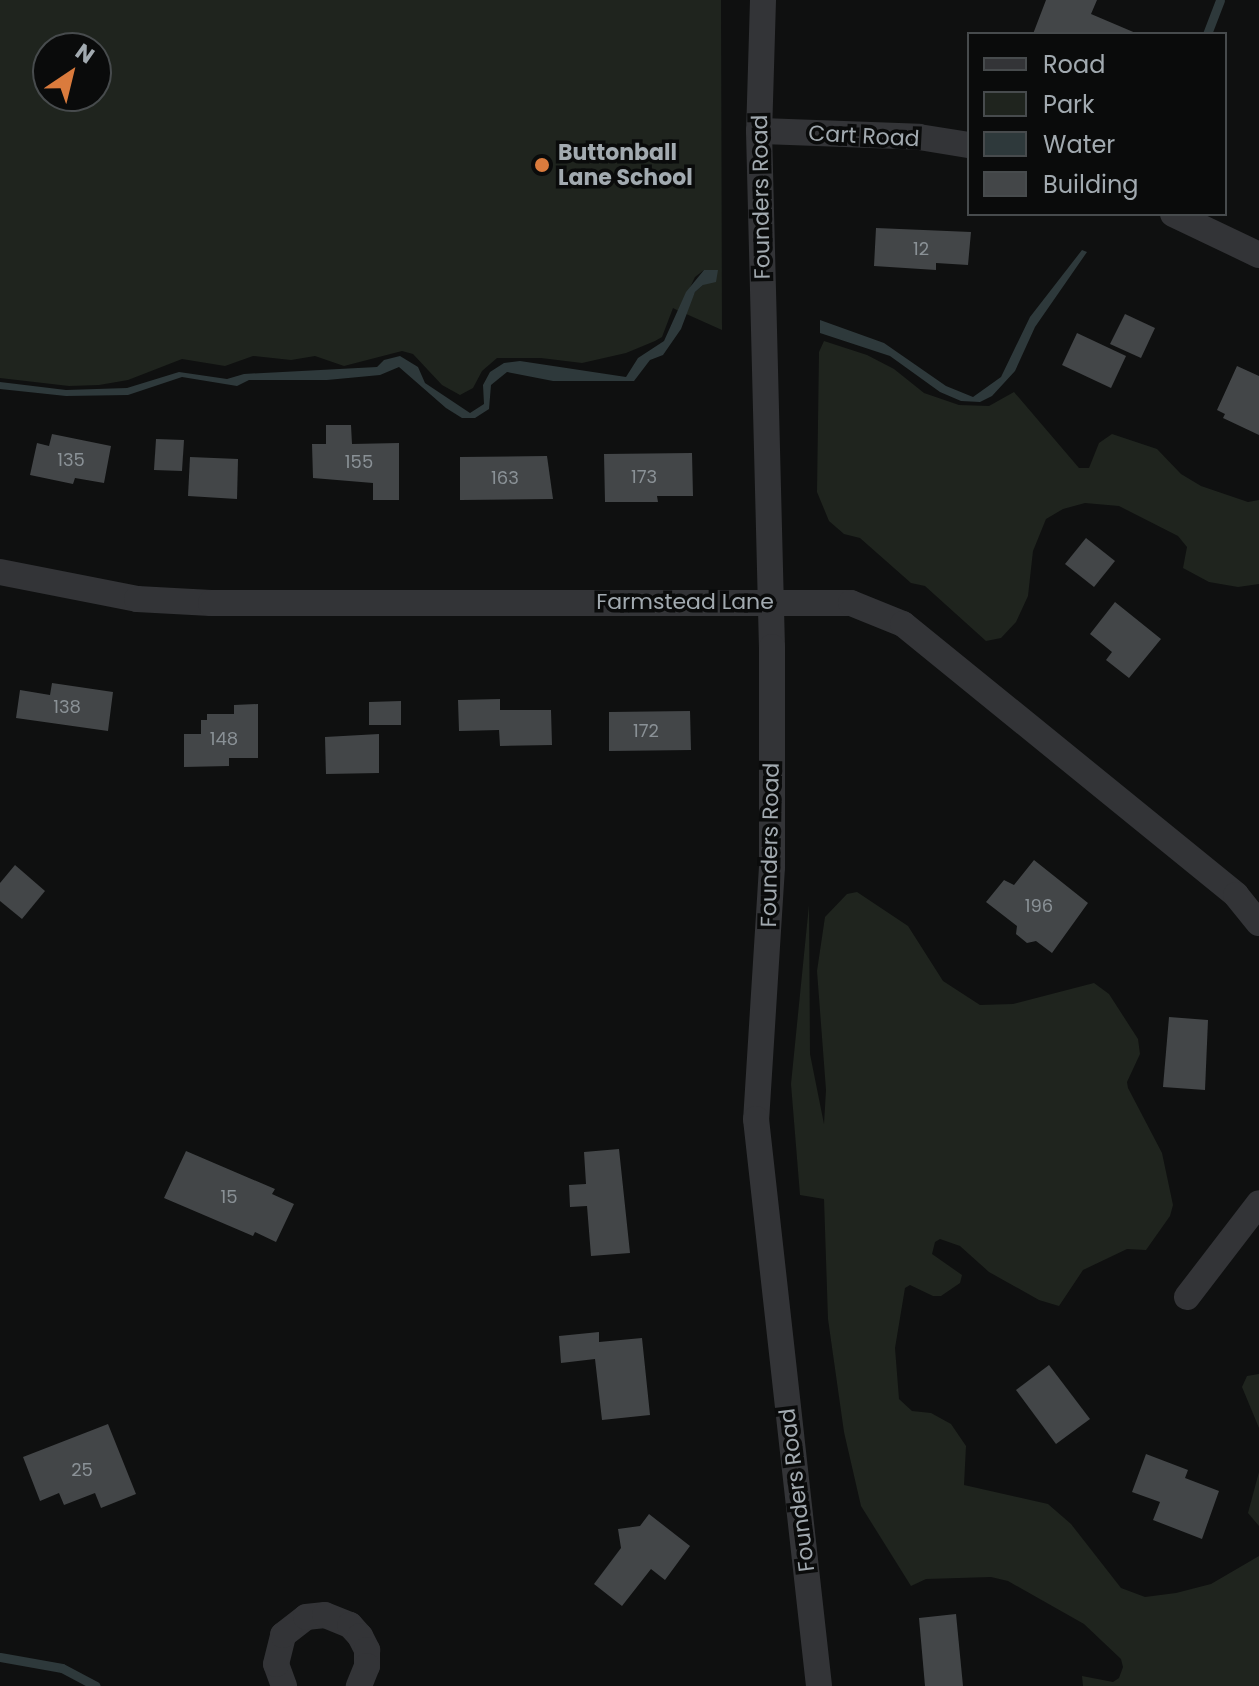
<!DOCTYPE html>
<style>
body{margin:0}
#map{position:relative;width:1259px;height:1686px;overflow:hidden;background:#0f1010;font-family:Poppins,sans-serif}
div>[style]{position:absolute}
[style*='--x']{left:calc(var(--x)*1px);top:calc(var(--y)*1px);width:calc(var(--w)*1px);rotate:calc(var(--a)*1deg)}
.green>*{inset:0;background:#1f241e}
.water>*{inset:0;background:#2e393b}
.stream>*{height:9px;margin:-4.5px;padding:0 4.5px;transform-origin:4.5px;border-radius:4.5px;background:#2e393b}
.building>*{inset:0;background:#434648}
.street>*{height:26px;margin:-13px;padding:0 13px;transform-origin:13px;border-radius:13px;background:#333437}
.dots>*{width:22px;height:22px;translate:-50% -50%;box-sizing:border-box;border:4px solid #0a0b0b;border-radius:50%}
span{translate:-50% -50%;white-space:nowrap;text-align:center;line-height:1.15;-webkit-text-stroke:7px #0a0b0b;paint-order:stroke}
.number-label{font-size:18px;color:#8a9196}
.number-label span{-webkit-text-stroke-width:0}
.street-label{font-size:22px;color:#a2aab0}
.poi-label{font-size:22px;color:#a2aab0;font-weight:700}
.left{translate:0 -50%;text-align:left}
.legend{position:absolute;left:967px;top:32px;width:260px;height:184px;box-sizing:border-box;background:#0a0b0b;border:2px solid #474b4d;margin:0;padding:10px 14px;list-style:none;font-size:24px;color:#a2aab0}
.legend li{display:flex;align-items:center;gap:16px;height:40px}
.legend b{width:40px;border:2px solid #474b4d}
.north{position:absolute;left:32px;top:32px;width:80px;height:80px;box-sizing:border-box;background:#0a0b0b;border:2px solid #474b4d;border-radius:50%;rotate:35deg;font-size:22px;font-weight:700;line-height:32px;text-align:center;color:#a2aab0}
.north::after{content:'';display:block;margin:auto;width:28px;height:36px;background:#da7b3d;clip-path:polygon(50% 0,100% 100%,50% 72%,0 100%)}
</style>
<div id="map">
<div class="green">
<i style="clip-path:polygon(evenodd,0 0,721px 0,722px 330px,684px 313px,695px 292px,703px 285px,704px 270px,695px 277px,679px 311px,673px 308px,662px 337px,655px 341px,626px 353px,582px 363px,541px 358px,497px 358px,482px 371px,473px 388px,460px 395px,442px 385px,413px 354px,402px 351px,344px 366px,315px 356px,291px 360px,253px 356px,225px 366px,182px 359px,128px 380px,99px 385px,69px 386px,0 378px,0 0,48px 48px,96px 48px,96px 96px,48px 96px,48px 48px)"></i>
<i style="clip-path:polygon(824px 341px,867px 355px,894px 369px,924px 393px,959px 405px,989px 406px,1014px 392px,1079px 468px,1089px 468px,1099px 443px,1112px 434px,1157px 449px,1181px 474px,1201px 486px,1248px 502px,1259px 500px,1259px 584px,1238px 587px,1209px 582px,1183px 568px,1187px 547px,1178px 536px,1119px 506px,1085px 503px,1063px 509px,1046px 519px,1033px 551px,1028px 596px,1016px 622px,1001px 638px,986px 641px,925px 586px,911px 583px,860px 538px,844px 534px,829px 521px,817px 492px,819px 352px)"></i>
<i style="clip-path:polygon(857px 892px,908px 926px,943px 981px,980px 1005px,1013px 1004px,1094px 983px,1109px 994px,1138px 1039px,1140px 1054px,1127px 1082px,1128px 1088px,1162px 1153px,1173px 1205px,1170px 1216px,1146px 1250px,1127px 1249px,1083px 1270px,1059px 1306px,1039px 1300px,989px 1272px,960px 1246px,940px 1239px,935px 1242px,932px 1254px,962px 1275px,960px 1283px,941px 1296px,933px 1296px,910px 1285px,905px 1288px,895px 1348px,899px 1399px,912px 1411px,931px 1413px,951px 1424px,966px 1446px,964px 1485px,1048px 1504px,1071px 1524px,1121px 1588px,1145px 1597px,1176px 1593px,1211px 1584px,1259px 1556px,1259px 1686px,1083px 1686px,1082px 1676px,1113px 1682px,1119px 1678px,1123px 1667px,1121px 1659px,1084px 1624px,1008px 1581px,991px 1577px,926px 1579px,911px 1586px,861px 1506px,844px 1432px,828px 1319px,824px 1199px,800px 1195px,791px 1084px,809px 905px,810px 1054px,824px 1124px,826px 1090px,817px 971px,825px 917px,847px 894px)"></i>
<i style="clip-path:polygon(1259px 1374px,1259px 1428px,1242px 1387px,1247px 1376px)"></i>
<i style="clip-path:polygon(1259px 1472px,1259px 1526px,1248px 1513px)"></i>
</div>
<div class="water">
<i style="clip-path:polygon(1082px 250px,1087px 252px,1035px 327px,1015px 371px,992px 396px,980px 402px,961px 401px,940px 392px,890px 356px,820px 333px,820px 320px,884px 343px,946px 386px,973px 397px,1001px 377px,1030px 317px)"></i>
<i style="clip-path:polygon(704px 270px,718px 270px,716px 282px,703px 285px,695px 292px,681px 329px,663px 355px,650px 360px,634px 381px,553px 381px,507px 372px,491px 385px,489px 409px,475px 418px,462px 418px,446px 408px,399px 367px,380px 375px,327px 380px,249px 380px,237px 386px,182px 377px,128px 395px,66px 396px,0 389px,0 382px,66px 390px,127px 388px,179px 372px,227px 379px,244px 374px,377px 367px,384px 360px,400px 356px,418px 367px,425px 383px,470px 413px,484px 404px,483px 385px,490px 372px,504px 363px,520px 361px,626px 377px,638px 358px,664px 341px,686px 292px)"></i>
</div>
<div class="stream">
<i style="--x:1207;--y:34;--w:36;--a:-69"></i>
<i style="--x:0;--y:1657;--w:63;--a:10.1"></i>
<i style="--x:62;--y:1668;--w:38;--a:28"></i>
</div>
<div class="building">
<i style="clip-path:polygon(1046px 0,1097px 0,1091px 14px,1138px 34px,1033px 34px)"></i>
<i style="clip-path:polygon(876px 228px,971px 232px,968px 265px,936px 263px,936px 270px,874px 266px)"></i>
<i style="clip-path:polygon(1125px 314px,1155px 328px,1141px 358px,1110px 344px)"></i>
<i style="clip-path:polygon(1077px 333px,1126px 356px,1111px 388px,1062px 365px)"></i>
<i style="clip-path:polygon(1237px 366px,1259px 376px,1259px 435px,1223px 418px,1225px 414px,1217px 410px)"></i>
<i style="clip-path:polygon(326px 425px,351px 425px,352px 444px,399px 443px,399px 500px,373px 500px,373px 483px,313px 478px,312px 444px,326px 444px)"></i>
<i style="clip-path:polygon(52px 434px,111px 446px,104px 483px,75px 478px,73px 484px,30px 475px,37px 443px,49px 446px)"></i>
<i style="clip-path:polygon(156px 439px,184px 440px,182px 471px,154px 470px)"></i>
<i style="clip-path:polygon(692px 453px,693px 496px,657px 496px,658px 502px,605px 502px,604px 454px)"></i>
<i style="clip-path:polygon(547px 456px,553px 499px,460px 500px,460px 457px)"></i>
<i style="clip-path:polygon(190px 457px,238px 459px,237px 499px,188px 496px)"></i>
<i style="clip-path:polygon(1086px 538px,1115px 561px,1094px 587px,1065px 564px)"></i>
<i style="clip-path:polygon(1115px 602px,1161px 639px,1129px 678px,1106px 660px,1112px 652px,1090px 634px)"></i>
<i style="clip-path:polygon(52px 683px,113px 692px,108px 731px,16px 718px,20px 690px,50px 695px)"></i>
<i style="clip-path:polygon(500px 699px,500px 710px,551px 710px,552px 745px,500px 746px,499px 730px,459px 731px,458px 700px)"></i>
<i style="clip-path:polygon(401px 701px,401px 725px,369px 725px,369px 702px)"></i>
<i style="clip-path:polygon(258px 704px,258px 758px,229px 758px,229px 766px,184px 767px,184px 734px,201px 734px,201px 720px,207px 720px,207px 714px,234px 714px,234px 705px)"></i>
<i style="clip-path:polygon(690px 711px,691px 750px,609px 751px,609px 712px)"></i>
<i style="clip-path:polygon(379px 734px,379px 773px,326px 774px,325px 737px)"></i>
<i style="clip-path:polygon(1034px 860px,1088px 903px,1052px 953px,1036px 941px,1027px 943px,1016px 934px,1017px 926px,986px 902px,1004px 880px,1014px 885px)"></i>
<i style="clip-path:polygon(15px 865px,45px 891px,22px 919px,0 901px,0 883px)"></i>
<i style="clip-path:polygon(1169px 1017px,1208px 1020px,1205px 1090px,1163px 1087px)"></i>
<i style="clip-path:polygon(619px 1149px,630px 1253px,591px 1256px,587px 1206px,570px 1207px,569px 1185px,586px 1184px,584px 1152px)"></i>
<i style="clip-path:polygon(186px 1151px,275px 1189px,272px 1194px,294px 1204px,276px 1242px,255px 1232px,253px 1236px,164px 1198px)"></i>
<i style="clip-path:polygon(599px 1332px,599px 1342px,642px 1338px,650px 1415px,602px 1420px,595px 1359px,561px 1363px,559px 1336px)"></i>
<i style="clip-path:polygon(1049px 1365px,1090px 1419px,1056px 1444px,1016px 1390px)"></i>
<i style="clip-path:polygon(108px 1424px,136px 1494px,101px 1508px,95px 1493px,64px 1505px,59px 1493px,40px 1501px,23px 1457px)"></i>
<i style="clip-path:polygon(1146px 1454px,1188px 1470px,1185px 1478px,1219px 1491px,1202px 1539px,1153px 1520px,1160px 1502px,1132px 1492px)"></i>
<i style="clip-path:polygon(649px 1514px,690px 1546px,665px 1580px,651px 1569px,622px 1606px,594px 1584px,621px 1548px,618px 1529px,640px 1526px)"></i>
<i style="clip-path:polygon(956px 1614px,963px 1686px,925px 1686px,919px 1618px)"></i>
</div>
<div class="street">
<i style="--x:763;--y:0;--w:131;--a:91.7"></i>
<i style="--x:759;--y:131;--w:516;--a:88.56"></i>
<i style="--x:772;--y:647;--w:220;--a:90"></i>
<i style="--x:772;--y:867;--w:253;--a:93.6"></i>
<i style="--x:756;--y:1119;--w:570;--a:83.66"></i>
<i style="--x:759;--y:131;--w:160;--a:2.1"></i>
<i style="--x:919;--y:137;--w:51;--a:9.1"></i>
<i style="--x:1173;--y:214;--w:95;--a:25.5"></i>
<i style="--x:0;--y:572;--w:140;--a:11.1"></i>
<i style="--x:137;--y:599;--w:74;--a:3.1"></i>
<i style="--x:211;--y:603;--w:640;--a:0"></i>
<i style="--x:851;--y:603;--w:56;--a:22"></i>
<i style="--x:903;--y:624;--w:429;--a:39.1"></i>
<i style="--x:1236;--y:895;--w:36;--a:51"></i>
<i style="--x:1187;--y:1297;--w:118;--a:-52.5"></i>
<i style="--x:284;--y:1686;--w:23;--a:-110"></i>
<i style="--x:276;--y:1664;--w:30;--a:-76"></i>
<i style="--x:283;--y:1635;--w:29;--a:-38"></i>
<i style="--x:306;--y:1617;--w:19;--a:-6"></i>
<i style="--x:325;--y:1615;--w:27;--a:22"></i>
<i style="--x:350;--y:1625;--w:15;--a:48"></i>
<i style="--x:360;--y:1636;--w:16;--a:63"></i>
<i style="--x:367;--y:1650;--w:16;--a:90"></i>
<i style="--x:367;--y:1666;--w:22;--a:112"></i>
</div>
<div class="dots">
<i style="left:542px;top:165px;background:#da7b3d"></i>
</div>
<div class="number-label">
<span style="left:921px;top:249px">12</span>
<span style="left:71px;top:460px">135</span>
<span style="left:359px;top:462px">155</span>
<span style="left:644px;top:477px">173</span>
<span style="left:505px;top:478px">163</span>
<span style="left:67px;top:707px">138</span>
<span style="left:646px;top:731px">172</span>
<span style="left:224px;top:739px">148</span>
<span style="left:1039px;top:906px">196</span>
<span style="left:229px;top:1197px">15</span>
<span style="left:82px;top:1470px">25</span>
</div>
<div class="street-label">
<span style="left:864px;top:136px;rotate:3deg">Cart Road</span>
<span style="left:761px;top:197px;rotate:-91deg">Founders Road</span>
<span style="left:685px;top:602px">Farmstead Lane</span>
<span style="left:770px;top:845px;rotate:-89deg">Founders Road</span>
<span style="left:797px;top:1490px;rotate:-97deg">Founders Road</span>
</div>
<div class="poi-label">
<span class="left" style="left:558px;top:165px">Buttonball<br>Lane School</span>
</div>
<ul class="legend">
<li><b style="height:10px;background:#333437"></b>Road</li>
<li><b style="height:22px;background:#1f241e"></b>Park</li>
<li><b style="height:22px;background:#2e393b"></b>Water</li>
<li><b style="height:22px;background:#434648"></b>Building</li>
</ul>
<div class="north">N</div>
</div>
